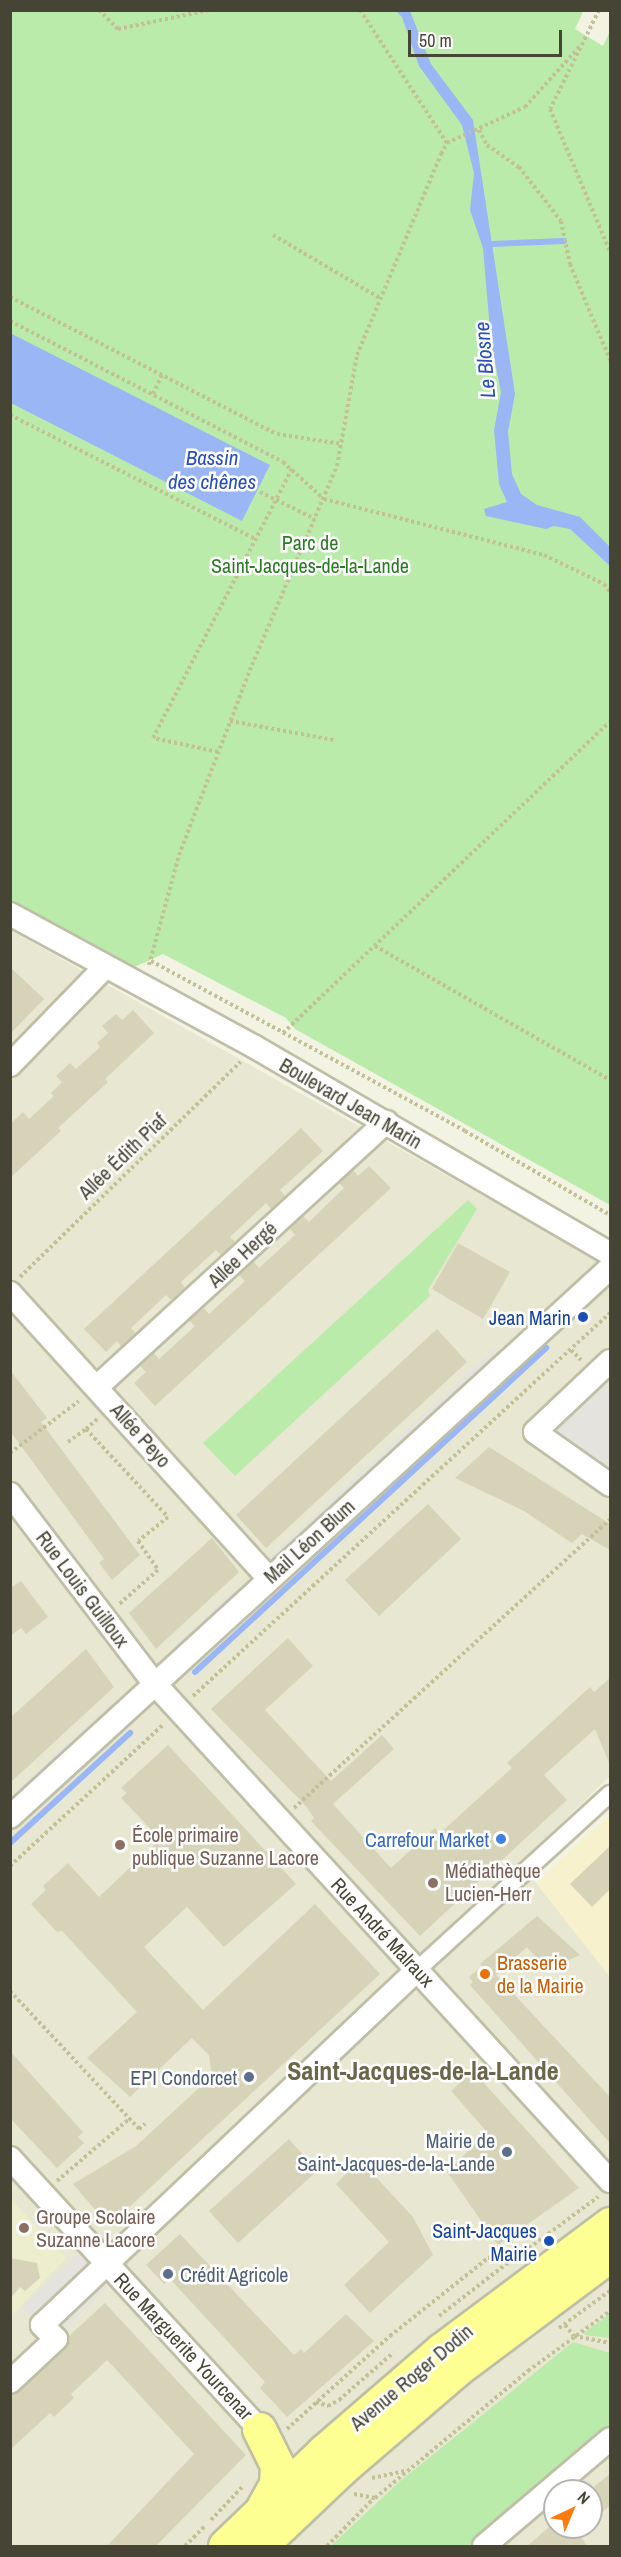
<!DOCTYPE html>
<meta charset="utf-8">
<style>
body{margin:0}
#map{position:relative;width:621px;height:2557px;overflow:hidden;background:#f3f3e4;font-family:"Archivo Narrow",sans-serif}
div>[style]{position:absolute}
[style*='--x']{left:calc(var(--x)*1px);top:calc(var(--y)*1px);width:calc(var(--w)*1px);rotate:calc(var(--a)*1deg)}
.residential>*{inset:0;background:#e8e7d2}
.commercial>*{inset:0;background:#f7f2cd}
.education>*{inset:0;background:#edeecd}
.green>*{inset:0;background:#baebaa}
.parking>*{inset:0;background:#e4e3dd}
.water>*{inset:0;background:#9bb6f5}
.stream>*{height:6px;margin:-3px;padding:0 3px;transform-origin:3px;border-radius:3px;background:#9bb6f5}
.building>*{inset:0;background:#d6d3b9}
.path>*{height:4px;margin-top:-2px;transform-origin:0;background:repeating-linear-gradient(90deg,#c2c096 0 3px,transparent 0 6px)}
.roads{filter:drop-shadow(2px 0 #bfbea6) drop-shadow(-2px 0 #bfbea6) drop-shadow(0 2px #bfbea6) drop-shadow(0 -2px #bfbea6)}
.pedestrian>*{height:16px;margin:-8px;padding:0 8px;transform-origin:8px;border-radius:8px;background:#fff}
.minor>*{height:22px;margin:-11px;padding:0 11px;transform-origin:11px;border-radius:11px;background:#fff}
.primary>*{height:33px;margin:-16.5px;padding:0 16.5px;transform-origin:16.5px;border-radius:16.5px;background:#feff92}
.dots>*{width:16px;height:16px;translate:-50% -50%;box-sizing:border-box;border:3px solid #fff;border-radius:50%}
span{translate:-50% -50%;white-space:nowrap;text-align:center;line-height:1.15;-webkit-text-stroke:5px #fff;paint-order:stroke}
.park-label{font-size:20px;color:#2a7c23}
.street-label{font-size:20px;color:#464434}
.transit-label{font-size:20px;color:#164399}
.right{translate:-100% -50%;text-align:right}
.education-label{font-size:20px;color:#785e54}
.left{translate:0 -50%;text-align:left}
.shop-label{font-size:20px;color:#366cbe}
.food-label{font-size:20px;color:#c56008}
.service-label{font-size:20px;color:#4e5e75}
.water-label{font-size:21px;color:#264fb9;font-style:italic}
.district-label{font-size:26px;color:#6a664a;font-weight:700}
.frame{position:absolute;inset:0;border:12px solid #464434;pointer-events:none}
.north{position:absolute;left:543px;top:2479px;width:60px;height:60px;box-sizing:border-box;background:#fff;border:2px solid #b5b4ae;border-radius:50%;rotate:44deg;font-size:16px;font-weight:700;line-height:24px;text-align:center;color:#464434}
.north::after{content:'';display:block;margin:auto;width:21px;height:27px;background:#ff7b10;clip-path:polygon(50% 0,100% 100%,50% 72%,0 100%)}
.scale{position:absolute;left:408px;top:30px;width:154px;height:27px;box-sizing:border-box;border:3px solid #464434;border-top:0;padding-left:8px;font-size:18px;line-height:21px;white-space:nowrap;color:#464434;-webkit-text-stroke:4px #fff;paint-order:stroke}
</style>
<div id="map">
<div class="residential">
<i style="clip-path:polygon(evenodd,10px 930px,565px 1242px,610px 1263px,610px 1776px,520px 1863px,610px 1975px,610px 2546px,11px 2546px,10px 930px,555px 2491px,591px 2491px,591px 2527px,555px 2527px,555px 2491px)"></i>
</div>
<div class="commercial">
<i style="clip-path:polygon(610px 1814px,610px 1977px,536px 1883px)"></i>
</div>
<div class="education">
<i style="clip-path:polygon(11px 2199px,66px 2258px,11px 2316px)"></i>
</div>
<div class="green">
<i style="clip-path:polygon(584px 10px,575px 29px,603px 46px,610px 31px,610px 1205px,295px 1029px,286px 1018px,163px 954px,119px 974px,11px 914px,10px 11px)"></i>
<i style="clip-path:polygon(468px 1200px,477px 1209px,428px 1290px,430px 1296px,235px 1476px,203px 1443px)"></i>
<i style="clip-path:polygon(610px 2314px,610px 2338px,585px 2335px,584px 2333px)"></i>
<i style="clip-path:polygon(573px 2342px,610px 2353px,610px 2429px,605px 2433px,513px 2505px,468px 2546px,331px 2546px,399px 2482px)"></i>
</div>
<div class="parking">
<i style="clip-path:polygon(494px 1349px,498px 1354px,271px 1565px,266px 1560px)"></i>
<i style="clip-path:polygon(610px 1373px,610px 1469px,555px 1432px,570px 1406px)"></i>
<i style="clip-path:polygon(234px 1590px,238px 1595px,177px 1652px,173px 1647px)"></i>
<i style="clip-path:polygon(110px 1704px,115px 1709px,11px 1806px,11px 1796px)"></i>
<i style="clip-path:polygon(83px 2249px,113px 2281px,53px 2342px,22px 2307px)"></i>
</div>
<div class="water">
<i style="clip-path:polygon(396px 11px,410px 11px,431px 64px,473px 120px,515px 394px,508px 432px,512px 474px,521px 494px,537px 505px,580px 517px,610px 547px,610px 566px,570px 529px,554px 526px,546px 529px,486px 516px,484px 509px,507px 502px,499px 484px,494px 430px,501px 392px,491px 342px,483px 248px,470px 210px,474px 173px,462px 125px,419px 66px,402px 17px)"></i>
<i style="clip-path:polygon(10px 333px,270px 465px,242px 521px,11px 403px)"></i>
</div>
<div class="stream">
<i style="--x:492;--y:244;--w:72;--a:-2.4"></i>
<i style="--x:195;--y:1672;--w:478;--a:-42.7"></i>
<i style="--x:10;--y:1843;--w:163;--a:-42.5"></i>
</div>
<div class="building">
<i style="clip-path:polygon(10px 967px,44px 999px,10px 1034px)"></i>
<i style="clip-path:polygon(133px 1010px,154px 1033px,105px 1079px,108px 1082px,58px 1128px,61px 1131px,10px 1178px,10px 1124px,23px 1112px,29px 1119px,54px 1096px,51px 1093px,62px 1082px,56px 1076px,70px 1063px,76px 1069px,100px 1047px,97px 1043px,108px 1033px,102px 1026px,116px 1014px,122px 1020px)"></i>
<i style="clip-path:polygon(301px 1128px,323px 1151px,280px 1190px,285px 1196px,271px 1209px,266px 1203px,230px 1237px,235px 1242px,221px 1255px,216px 1250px,181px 1282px,185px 1288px,171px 1300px,166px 1295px,131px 1328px,135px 1333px,121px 1346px,117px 1341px,106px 1352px,84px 1329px)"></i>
<i style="clip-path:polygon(369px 1166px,391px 1188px,155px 1406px,134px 1383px,146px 1372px,140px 1366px,154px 1353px,159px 1359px,195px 1326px,189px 1320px,204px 1308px,209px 1314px,245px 1281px,239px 1275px,254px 1262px,259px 1268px,295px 1235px,290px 1229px,303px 1216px,309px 1222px,344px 1188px,339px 1183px,353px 1170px,358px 1176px)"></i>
<i style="clip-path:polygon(458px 1243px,510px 1272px,483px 1319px,432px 1289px)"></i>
<i style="clip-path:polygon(437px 1329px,467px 1362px,266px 1548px,236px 1515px)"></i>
<i style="clip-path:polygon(10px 1370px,47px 1418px,41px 1422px,140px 1555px,112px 1580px,99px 1563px,104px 1559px,10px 1431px)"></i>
<i style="clip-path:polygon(489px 1447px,610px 1524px,610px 1550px,582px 1534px,572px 1543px,524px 1511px,455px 1478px)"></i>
<i style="clip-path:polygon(428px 1504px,461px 1539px,379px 1616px,345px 1580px)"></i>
<i style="clip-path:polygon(212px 1538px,239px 1572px,156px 1649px,129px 1613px)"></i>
<i style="clip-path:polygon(21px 1581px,48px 1617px,26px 1634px,21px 1628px,10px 1636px,10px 1588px)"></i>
<i style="clip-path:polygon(288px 1638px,313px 1666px,265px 1710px,331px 1781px,382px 1735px,394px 1749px,333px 1804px,391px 1868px,435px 1828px,440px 1833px,512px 1768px,507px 1763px,590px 1687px,594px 1692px,610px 1678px,610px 1765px,595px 1729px,544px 1775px,567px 1800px,420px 1936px,311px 1821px,314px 1818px,305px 1805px,211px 1709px)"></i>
<i style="clip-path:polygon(86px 1649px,114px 1687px,10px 1783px,10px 1718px)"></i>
<i style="clip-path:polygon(168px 1745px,296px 1884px,224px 1947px,187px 1907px,144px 1947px,203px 2010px,315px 1904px,380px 1974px,109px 2226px,73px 2184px,136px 2146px,212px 2076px,209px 2055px,192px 2038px,130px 2097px,87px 2058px,137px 2012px,62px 1931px,57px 1932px,31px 1904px,46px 1890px,43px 1886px,68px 1863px,99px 1897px,160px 1839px,121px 1798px,127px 1793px,121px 1788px)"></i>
<i style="clip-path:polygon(610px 1846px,610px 1889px,592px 1907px,570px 1884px)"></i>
<i style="clip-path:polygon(537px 1916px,580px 1955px,547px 1970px,527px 1947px,496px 1975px,610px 2097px,610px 2143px,470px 1985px,473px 1982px,469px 1977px,482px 1966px,480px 1964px)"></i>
<i style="clip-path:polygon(10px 2051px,83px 2132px,78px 2137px,84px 2143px,57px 2168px,10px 2118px)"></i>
<i style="clip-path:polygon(473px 2071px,579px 2188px,498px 2245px,447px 2172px,487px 2132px,451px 2091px)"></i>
<i style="clip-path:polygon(289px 2139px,317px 2171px,238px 2243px,209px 2211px)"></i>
<i style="clip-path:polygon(360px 2160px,413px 2217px,433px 2255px,370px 2313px,344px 2285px,389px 2242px,336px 2184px)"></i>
<i style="clip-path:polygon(180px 2234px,294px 2355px,301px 2349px,304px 2353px,346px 2314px,374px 2341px,287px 2417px,260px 2388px,265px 2382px,170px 2279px,164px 2284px,146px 2265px)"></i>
<i style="clip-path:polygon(10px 2258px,37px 2263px,40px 2278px,25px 2291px,20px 2287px,10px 2299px)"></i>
<i style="clip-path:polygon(105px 2303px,246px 2455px,155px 2547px,106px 2547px,194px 2454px,107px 2360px,71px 2394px,74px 2398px,54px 2417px,50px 2413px,10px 2450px,10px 2395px,65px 2349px,69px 2336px)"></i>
<i style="clip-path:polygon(610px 2474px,610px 2506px,591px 2521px,591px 2489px)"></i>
<i style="clip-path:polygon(549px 2527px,593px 2527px,581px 2537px,588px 2547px,526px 2547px)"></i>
</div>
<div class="path">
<i style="--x:99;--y:10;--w:27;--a:45"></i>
<i style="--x:118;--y:29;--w:93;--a:-11.8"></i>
<i style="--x:360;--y:10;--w:159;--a:56.8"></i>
<i style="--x:599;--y:10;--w:110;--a:116.3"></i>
<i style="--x:550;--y:109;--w:155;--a:67.2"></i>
<i style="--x:479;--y:130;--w:17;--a:62"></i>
<i style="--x:487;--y:145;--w:39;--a:35"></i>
<i style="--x:519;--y:167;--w:68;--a:52.1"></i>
<i style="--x:561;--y:221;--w:44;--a:78.2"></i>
<i style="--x:570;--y:264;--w:104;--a:67.4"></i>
<i style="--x:273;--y:235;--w:124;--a:30.5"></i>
<i style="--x:10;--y:297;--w:300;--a:27.2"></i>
<i style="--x:277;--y:434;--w:65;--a:8.9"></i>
<i style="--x:10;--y:321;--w:307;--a:27.3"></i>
<i style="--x:283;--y:462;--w:55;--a:42.1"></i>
<i style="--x:324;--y:499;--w:227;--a:14.3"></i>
<i style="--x:544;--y:555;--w:67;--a:25.8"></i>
<i style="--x:604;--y:584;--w:10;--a:53"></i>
<i style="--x:153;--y:394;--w:21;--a:-65"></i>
<i style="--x:10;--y:415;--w:275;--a:26.8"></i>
<i style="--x:260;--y:492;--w:61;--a:26.1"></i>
<i style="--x:230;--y:721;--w:106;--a:10.4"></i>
<i style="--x:218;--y:752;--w:66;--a:-167.8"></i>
<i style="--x:153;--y:738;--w:303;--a:-62.7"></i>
<i style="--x:375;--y:946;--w:271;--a:29.7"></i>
<i style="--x:151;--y:961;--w:357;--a:28.4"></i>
<i style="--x:465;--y:1131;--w:168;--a:30.1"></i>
<i style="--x:149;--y:965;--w:114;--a:-74.7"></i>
<i style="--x:179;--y:855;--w:204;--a:-69"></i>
<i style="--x:252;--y:665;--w:216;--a:-66.9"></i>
<i style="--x:337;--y:466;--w:113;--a:-79.8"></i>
<i style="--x:357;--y:355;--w:218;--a:-67.3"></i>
<i style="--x:441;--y:154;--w:13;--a:-61"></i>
<i style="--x:447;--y:143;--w:86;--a:-24.8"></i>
<i style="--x:525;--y:107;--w:82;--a:-48"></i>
<i style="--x:283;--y:1033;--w:451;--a:-43.6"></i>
<i style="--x:20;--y:1277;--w:308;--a:-44.3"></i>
<i style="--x:571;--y:1350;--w:14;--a:45"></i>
<i style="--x:86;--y:1429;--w:15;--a:-42"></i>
<i style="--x:68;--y:1442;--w:22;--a:-36"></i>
<i style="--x:86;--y:1429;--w:120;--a:47"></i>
<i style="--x:168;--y:1517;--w:38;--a:141"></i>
<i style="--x:138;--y:1541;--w:35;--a:55"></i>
<i style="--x:158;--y:1570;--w:53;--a:138.8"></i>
<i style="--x:10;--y:1453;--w:86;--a:-37"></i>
<i style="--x:193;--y:1696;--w:566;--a:-42.57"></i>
<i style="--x:294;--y:1808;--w:428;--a:-42.4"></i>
<i style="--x:10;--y:1866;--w:209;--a:-42.7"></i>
<i style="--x:10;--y:1991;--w:189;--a:46.9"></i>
<i style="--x:139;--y:2129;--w:8;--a:-40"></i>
<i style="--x:57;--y:2181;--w:95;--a:-40.7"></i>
<i style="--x:439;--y:2316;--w:106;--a:-37.7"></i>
<i style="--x:565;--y:2325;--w:14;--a:51"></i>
<i style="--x:574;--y:2336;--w:37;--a:11"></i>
<i style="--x:559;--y:2328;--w:63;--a:-36"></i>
<i style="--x:316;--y:2402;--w:13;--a:18"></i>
<i style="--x:328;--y:2406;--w:13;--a:-29"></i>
<i style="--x:339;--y:2400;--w:72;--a:-41"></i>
<i style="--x:287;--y:2429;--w:139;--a:-42.1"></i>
<i style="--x:390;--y:2336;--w:125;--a:-38.5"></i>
<i style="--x:488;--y:2258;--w:42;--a:-13.7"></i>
<i style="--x:529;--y:2248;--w:86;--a:-36.5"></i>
<i style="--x:372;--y:2478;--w:35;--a:-12"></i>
<i style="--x:354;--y:2494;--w:21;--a:11"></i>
<i style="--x:375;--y:2498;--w:199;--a:-39.7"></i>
<i style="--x:528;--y:2371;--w:102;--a:-36.2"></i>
<i style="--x:211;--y:2520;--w:47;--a:-46.7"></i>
<i style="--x:185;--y:2546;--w:28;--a:-45"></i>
<i style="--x:327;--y:2546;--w:67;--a:-45.6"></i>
</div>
<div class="roads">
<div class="pedestrian">
<i style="--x:417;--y:1970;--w:261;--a:-42.4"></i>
</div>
<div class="minor">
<i style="--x:10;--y:914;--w:279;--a:28.5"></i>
<i style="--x:255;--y:1047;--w:411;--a:30.2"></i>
<i style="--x:10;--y:1065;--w:136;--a:-45.9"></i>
<i style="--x:10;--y:1293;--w:384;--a:47.8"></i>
<i style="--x:610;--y:1361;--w:103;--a:136.6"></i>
<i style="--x:535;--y:1432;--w:92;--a:35.2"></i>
<i style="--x:98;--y:1386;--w:391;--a:-42.5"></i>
<i style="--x:10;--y:1494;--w:239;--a:52.7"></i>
<i style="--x:155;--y:1684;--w:674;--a:47.53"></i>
<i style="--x:10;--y:1817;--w:813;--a:-42.46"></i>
<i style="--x:10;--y:2158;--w:368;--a:47.4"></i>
<i style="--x:10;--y:2382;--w:63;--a:-43.1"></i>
<i style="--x:56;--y:2339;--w:20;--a:-135"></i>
<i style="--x:42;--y:2325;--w:516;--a:-43.43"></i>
<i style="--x:484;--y:2546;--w:165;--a:-40.3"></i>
</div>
<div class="primary">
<i style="--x:259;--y:2429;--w:40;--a:63.4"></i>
<i style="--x:277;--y:2465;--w:19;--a:93"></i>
<i style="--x:276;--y:2484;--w:26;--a:119"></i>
<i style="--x:225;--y:2546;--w:137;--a:-43.8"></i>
<i style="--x:324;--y:2451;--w:155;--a:-40.8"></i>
<i style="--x:441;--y:2350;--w:211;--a:-36.7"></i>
<i style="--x:260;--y:2546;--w:112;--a:-43.5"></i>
<i style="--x:341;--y:2469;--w:152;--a:-40.7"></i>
<i style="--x:456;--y:2370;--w:192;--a:-36.8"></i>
</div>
</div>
<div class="dots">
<i style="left:583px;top:1317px;background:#1a4fb4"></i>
<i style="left:501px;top:1839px;background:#3f7fe0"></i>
<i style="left:120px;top:1845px;background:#8d6e63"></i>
<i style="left:433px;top:1883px;background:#8d6e63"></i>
<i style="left:485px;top:1974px;background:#e8710a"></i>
<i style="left:249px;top:2077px;background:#5c6f8a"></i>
<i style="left:507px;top:2152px;background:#5c6f8a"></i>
<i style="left:24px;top:2228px;background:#8d6e63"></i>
<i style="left:549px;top:2241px;background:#1a4fb4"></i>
<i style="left:168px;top:2274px;background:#5c6f8a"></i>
</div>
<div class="park-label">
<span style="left:310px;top:554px">Parc de<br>Saint-Jacques-de-la-Lande</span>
</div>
<div class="street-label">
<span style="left:351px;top:1103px;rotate:30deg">Boulevard Jean Marin</span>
<span style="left:122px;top:1156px;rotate:-44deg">Allée Édith Piaf</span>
<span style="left:242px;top:1254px;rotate:-43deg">Allée Hergé</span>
<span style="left:141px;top:1435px;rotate:48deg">Allée Peyo</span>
<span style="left:309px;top:1541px;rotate:-42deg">Mail Léon Blum</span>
<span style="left:83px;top:1589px;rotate:53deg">Rue Louis Guilloux</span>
<span style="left:383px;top:1932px;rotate:47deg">Rue André Malraux</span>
<span style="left:184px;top:2346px;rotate:47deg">Rue Marguerite Yourcenar</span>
<span style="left:411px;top:2377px;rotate:-40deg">Avenue Roger Dodin</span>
</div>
<div class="transit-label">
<span class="right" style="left:571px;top:1317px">Jean Marin</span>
<span class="right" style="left:537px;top:2242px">Saint-Jacques<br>Mairie</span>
</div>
<div class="education-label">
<span class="left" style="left:132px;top:1846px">École primaire<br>publique Suzanne Lacore</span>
<span class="left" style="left:445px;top:1882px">Médiathèque<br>Lucien-Herr</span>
<span class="left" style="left:36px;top:2228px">Groupe Scolaire<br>Suzanne Lacore</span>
</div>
<div class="shop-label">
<span class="right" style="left:489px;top:1839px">Carrefour Market</span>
</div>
<div class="food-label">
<span class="left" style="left:497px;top:1974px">Brasserie<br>de la Mairie</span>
</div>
<div class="service-label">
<span class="right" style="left:237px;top:2077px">EPI Condorcet</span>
<span class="right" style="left:495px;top:2152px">Mairie de<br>Saint-Jacques-de-la-Lande</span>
<span class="left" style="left:180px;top:2274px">Crédit Agricole</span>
</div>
<div class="water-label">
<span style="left:485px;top:360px;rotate:-95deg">Le Blosne</span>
<span style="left:212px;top:470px">Bassin<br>des chênes</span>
</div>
<div class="district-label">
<span style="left:423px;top:2071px">Saint-Jacques-de-la-Lande</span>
</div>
<div class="frame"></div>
<div class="north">N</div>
<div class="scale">50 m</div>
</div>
